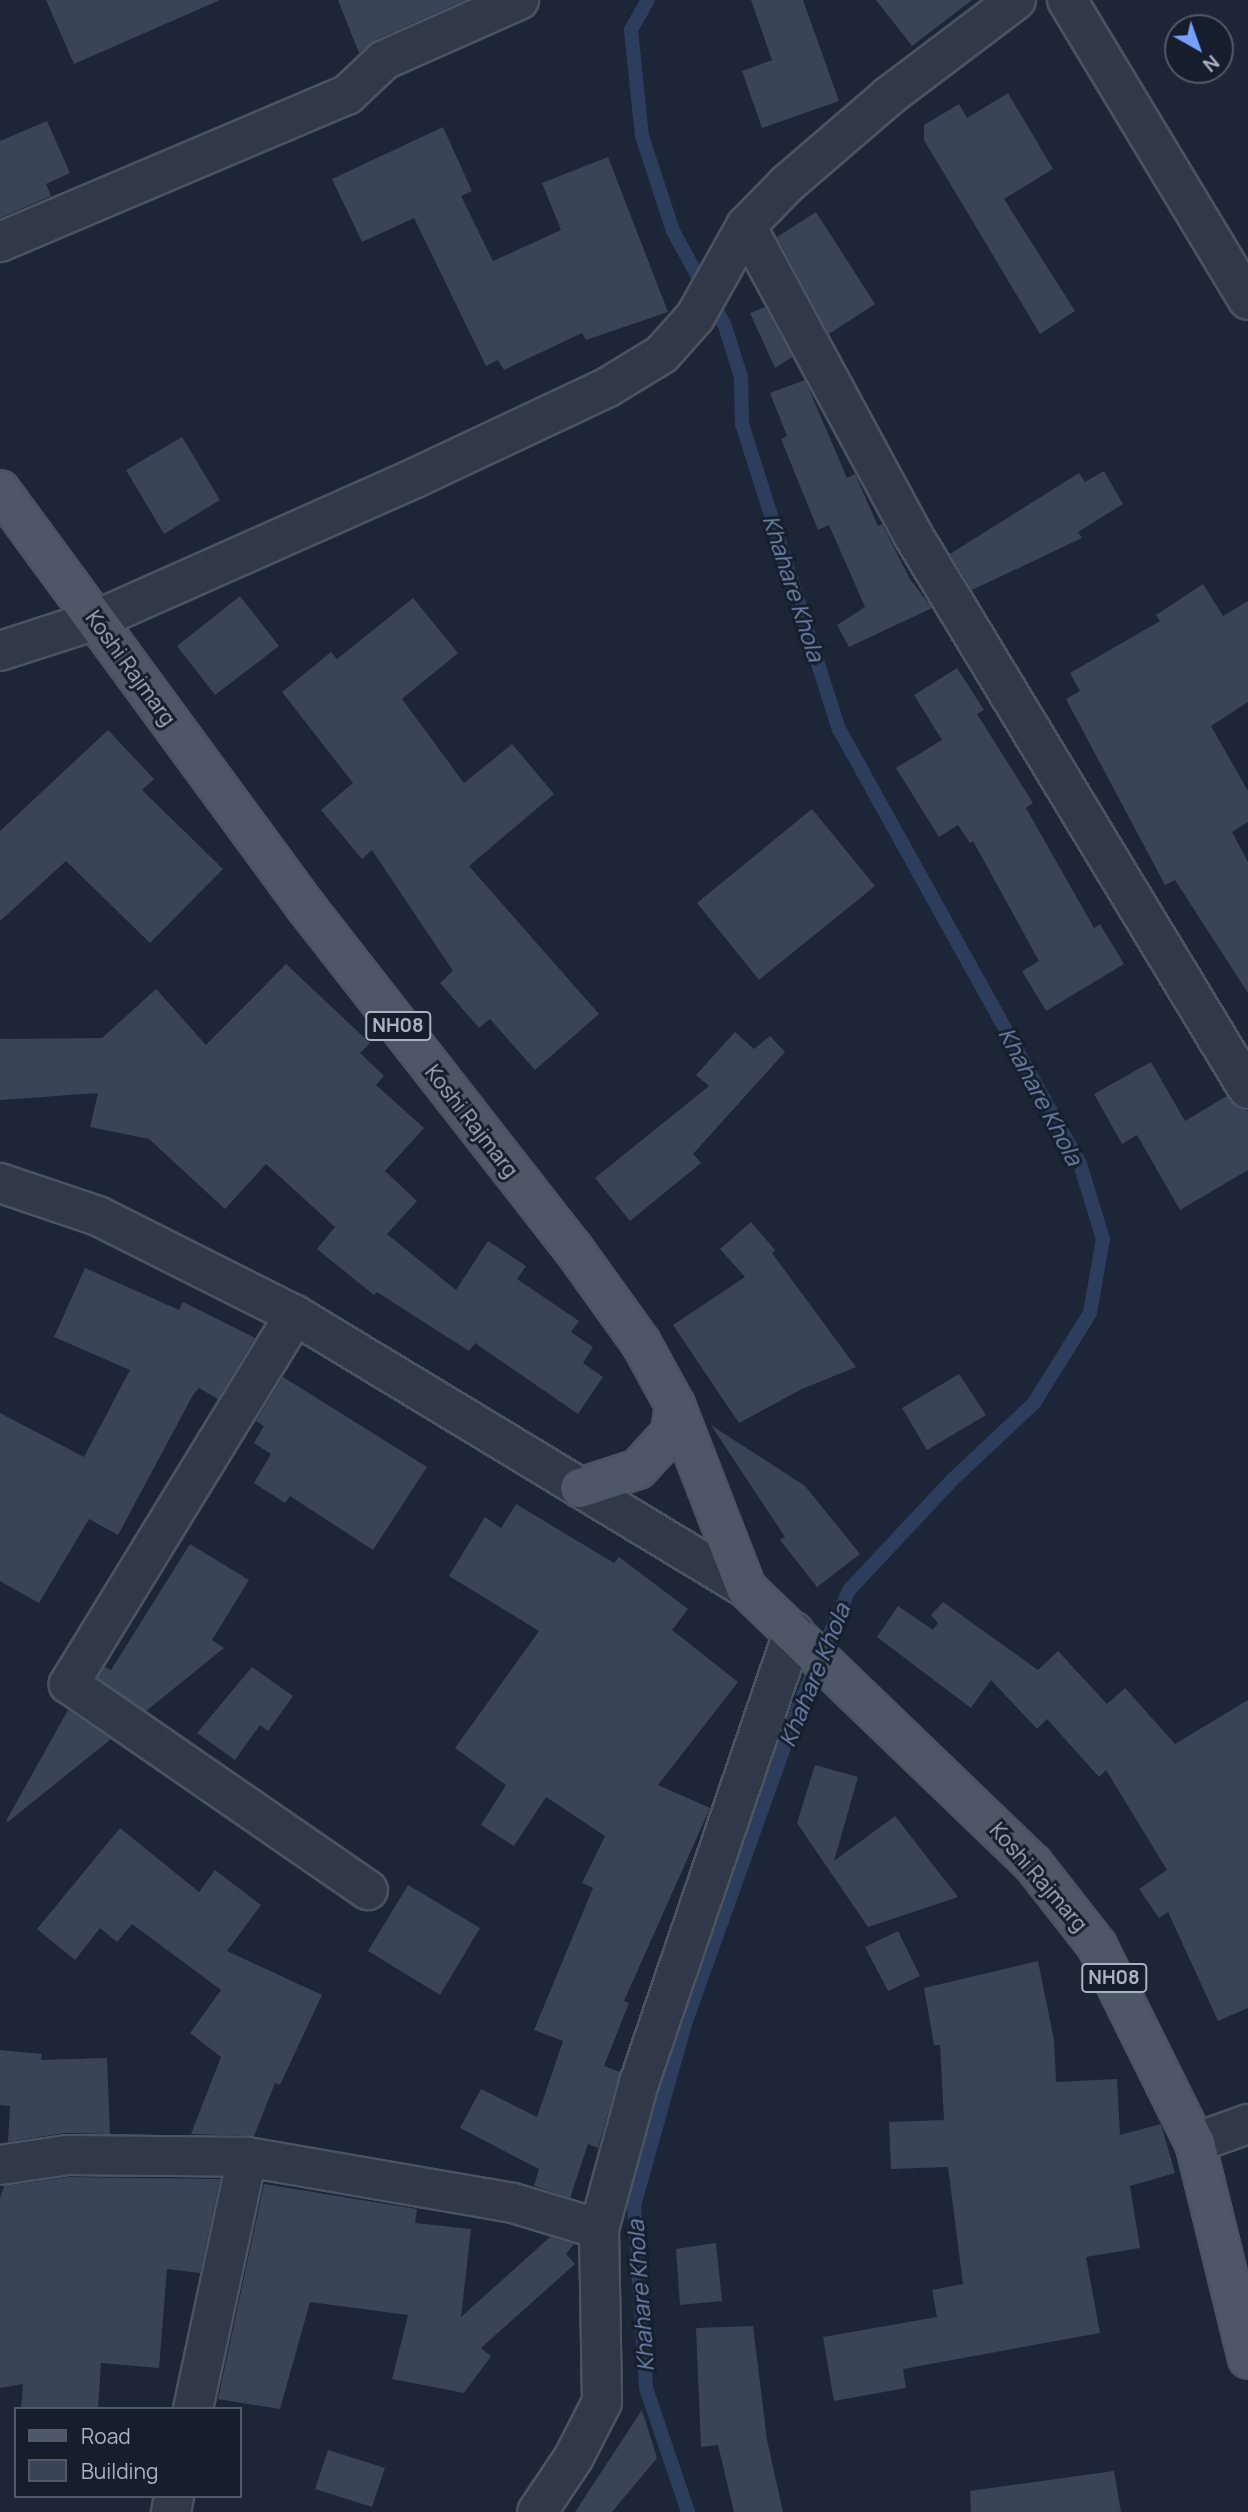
<!DOCTYPE html>
<style>
body{margin:0}
#map{position:relative;width:1248px;height:2512px;overflow:hidden;background:#1d2636;font-family:Manrope,sans-serif}
div>[style]{position:absolute}
[style*='--x']{left:calc(var(--x)*1px);top:calc(var(--y)*1px);width:calc(var(--w)*1px);rotate:calc(var(--a)*1deg)}
.stream>*{height:14px;margin:-7px;padding:0 7px;transform-origin:7px;border-radius:7px;background:#2d3e5d}
.building>*{inset:0;background:#394457}
.roads{filter:drop-shadow(2px 0 #4b5362) drop-shadow(-2px 0 #4b5362) drop-shadow(0 2px #4b5362) drop-shadow(0 -2px #4b5362)}
.minor>*{height:38px;margin:-19px;padding:0 19px;transform-origin:19px;border-radius:19px;background:#313847}
.major>*{height:38px;margin:-19px;padding:0 19px;transform-origin:19px;border-radius:19px;background:#4e5767}
span{translate:-50% -50%;white-space:nowrap;text-align:center;line-height:1.15;-webkit-text-stroke:6px #161e2b;paint-order:stroke}
.shield-label span{padding:2px 5px;background:#161e2b;border:2px solid;border-radius:5px;-webkit-text-stroke-width:0}
.shield-label{font-size:19px;color:#aab2c4;font-weight:700}
.street-label{font-size:21px;color:#aab2c4}
.water-label{font-size:23px;color:#7086b0;font-style:italic}
.legend{position:absolute;left:14px;top:2407px;width:228px;height:91px;box-sizing:border-box;background:#161e2b;border:2px solid #515968;margin:0;padding:9px 12px;list-style:none;font-size:21px;color:#aab2c4}
.legend li{display:flex;align-items:center;gap:14px;height:35px}
.legend b{width:35px;border:2px solid #515968}
.north{position:absolute;left:1164px;top:14px;width:70px;height:70px;box-sizing:border-box;background:#161e2b;border:2px solid #515968;border-radius:50%;rotate:140deg;font-size:19px;font-weight:700;line-height:28px;text-align:center;color:#aab2c4}
.north::after{content:'';display:block;margin:auto;width:24px;height:32px;background:#74a1ff;clip-path:polygon(50% 0,100% 100%,50% 72%,0 100%)}
</style>
<div id="map">
<div class="stream">
<i style="--x:648;--y:0;--w:34;--a:120"></i>
<i style="--x:631;--y:30;--w:107;--a:84.1"></i>
<i style="--x:642;--y:136;--w:100;--a:71.9"></i>
<i style="--x:673;--y:231;--w:108;--a:61.3"></i>
<i style="--x:725;--y:326;--w:53;--a:72.6"></i>
<i style="--x:741;--y:377;--w:47;--a:88.8"></i>
<i style="--x:742;--y:424;--w:320;--a:72.4"></i>
<i style="--x:839;--y:729;--w:497;--a:61"></i>
<i style="--x:1080;--y:1164;--w:78;--a:73"></i>
<i style="--x:1103;--y:1239;--w:75;--a:100"></i>
<i style="--x:1090;--y:1313;--w:106;--a:121.9"></i>
<i style="--x:1034;--y:1403;--w:111;--a:136.8"></i>
<i style="--x:953;--y:1479;--w:152;--a:133.1"></i>
<i style="--x:849;--y:1590;--w:120;--a:113.6"></i>
<i style="--x:801;--y:1700;--w:344;--a:109.7"></i>
<i style="--x:685;--y:2024;--w:188;--a:105.7"></i>
<i style="--x:634;--y:2205;--w:183;--a:86.2"></i>
<i style="--x:646;--y:2388;--w:131;--a:71.3"></i>
</div>
<div class="building">
<i style="clip-path:polygon(46px 0,220px 0,74px 64px)"></i>
<i style="clip-path:polygon(338px 0,465px 0,375px 40px,359px 53px)"></i>
<i style="clip-path:polygon(751px 0,803px 0,839px 101px,762px 128px,742px 71px,772px 60px)"></i>
<i style="clip-path:polygon(876px 0,972px 0,912px 46px)"></i>
<i style="clip-path:polygon(1008px 93px,1053px 169px,1004px 199px,1075px 311px,1040px 334px,924px 140px,924px 125px,959px 104px,967px 118px)"></i>
<i style="clip-path:polygon(47px 121px,70px 173px,46px 184px,51px 196px,0 218px,0 141px)"></i>
<i style="clip-path:polygon(443px 127px,472px 191px,461px 196px,493px 261px,561px 230px,542px 183px,608px 157px,668px 312px,586px 340px,582px 333px,504px 370px,498px 360px,486px 366px,414px 218px,362px 242px,332px 179px)"></i>
<i style="clip-path:polygon(816px 212px,875px 304px,829px 334px,777px 237px)"></i>
<i style="clip-path:polygon(765px 307px,792px 357px,775px 368px,750px 313px)"></i>
<i style="clip-path:polygon(805px 380px,847px 478px,855px 474px,878px 526px,882px 524px,910px 579px,932px 608px,849px 647px,837px 625px,865px 607px,829px 525px,818px 530px,781px 439px,787px 436px,770px 393px)"></i>
<i style="clip-path:polygon(182px 437px,220px 500px,164px 534px,126px 470px)"></i>
<i style="clip-path:polygon(1104px 471px,1123px 504px,1078px 532px,1082px 538px,972px 590px,950px 554px,1079px 473px,1085px 482px)"></i>
<i style="clip-path:polygon(1203px 584px,1223px 616px,1248px 601px,1248px 702px,1211px 726px,1248px 791px,1248px 822px,1232px 832px,1248px 862px,1248px 993px,1175px 880px,1165px 885px,1066px 699px,1080px 691px,1070px 673px,1160px 621px,1156px 615px)"></i>
<i style="clip-path:polygon(240px 596px,279px 646px,215px 695px,177px 646px)"></i>
<i style="clip-path:polygon(413px 598px,458px 653px,402px 699px,464px 783px,512px 744px,554px 794px,469px 866px,599px 1014px,535px 1070px,490px 1019px,479px 1028px,440px 983px,453px 971px,372px 850px,362px 859px,321px 810px,353px 783px,282px 692px,331px 652px,337px 659px)"></i>
<i style="clip-path:polygon(957px 668px,984px 710px,977px 714px,1033px 803px,1026px 808px,1094px 928px,1100px 924px,1124px 964px,1046px 1011px,1022px 971px,1039px 961px,973px 841px,970px 843px,958px 825px,939px 837px,896px 768px,942px 740px,914px 695px)"></i>
<i style="clip-path:polygon(108px 730px,154px 779px,142px 790px,223px 869px,150px 943px,66px 861px,0 921px,0 831px)"></i>
<i style="clip-path:polygon(812px 809px,875px 886px,759px 980px,697px 903px)"></i>
<i style="clip-path:polygon(286px 964px,370px 1043px,360px 1053px,384px 1076px,376px 1085px,424px 1128px,385px 1171px,417px 1201px,387px 1234px,456px 1290px,488px 1241px,526px 1266px,517px 1279px,579px 1321px,571px 1332px,593px 1347px,583px 1363px,603px 1377px,578px 1414px,475px 1343px,469px 1351px,377px 1292px,374px 1295px,317px 1249px,335px 1227px,266px 1164px,225px 1209px,149px 1139px,90px 1127px,98px 1093px,0 1100px,0 1039px,102px 1038px,156px 989px,206px 1045px)"></i>
<i style="clip-path:polygon(735px 1032px,754px 1049px,770px 1036px,785px 1052px,693px 1154px,701px 1163px,630px 1221px,595px 1178px,709px 1086px,696px 1075px)"></i>
<i style="clip-path:polygon(1151px 1062px,1185px 1121px,1227px 1096px,1237px 1108px,1248px 1111px,1248px 1170px,1180px 1210px,1137px 1135px,1122px 1144px,1094px 1094px)"></i>
<i style="clip-path:polygon(751px 1222px,775px 1250px,772px 1253px,856px 1367px,802px 1389px,739px 1423px,673px 1325px,745px 1277px,720px 1249px)"></i>
<i style="clip-path:polygon(85px 1268px,179px 1310px,183px 1302px,255px 1338px,218px 1399px,199px 1388px,193px 1395px,118px 1535px,89px 1519px,39px 1603px,0 1581px,0 1413px,84px 1457px,130px 1370px,54px 1337px)"></i>
<i style="clip-path:polygon(959px 1374px,986px 1415px,927px 1450px,902px 1408px)"></i>
<i style="clip-path:polygon(283px 1377px,427px 1467px,373px 1550px,290px 1496px,285px 1503px,254px 1483px,271px 1454px,254px 1443px,264px 1426px,256px 1421px)"></i>
<i style="clip-path:polygon(711px 1425px,805px 1486px,860px 1554px,817px 1587px,780px 1540px,785px 1537px)"></i>
<i style="clip-path:polygon(516px 1504px,614px 1563px,619px 1557px,688px 1609px,672px 1630px,738px 1682px,658px 1785px,710px 1808px,624px 2001px,629px 2003px,604px 2066px,620px 2072px,598px 2148px,588px 2144px,570px 2198px,534px 2186px,539px 2169px,460px 2128px,481px 2089px,537px 2117px,563px 2041px,534px 2030px,593px 1888px,582px 1883px,605px 1836px,546px 1797px,514px 1846px,481px 1825px,506px 1785px,455px 1748px,539px 1631px,449px 1576px,485px 1517px,501px 1528px)"></i>
<i style="clip-path:polygon(190px 1544px,249px 1580px,212px 1640px,224px 1648px,146px 1711px,98px 1678px,105px 1667px,111px 1670px)"></i>
<i style="clip-path:polygon(943px 1602px,1038px 1670px,1058px 1651px,1107px 1704px,1125px 1688px,1175px 1744px,1248px 1700px,1248px 2008px,1218px 2021px,1168px 1912px,1159px 1918px,1139px 1889px,1167px 1870px,1106px 1770px,1099px 1777px,1047px 1719px,1037px 1729px,991px 1680px,971px 1708px,877px 1637px,898px 1606px,933px 1630px,938px 1623px,931px 1615px)"></i>
<i style="clip-path:polygon(252px 1667px,293px 1696px,268px 1731px,260px 1725px,235px 1760px,197px 1733px)"></i>
<i style="clip-path:polygon(68px 1710px,111px 1739px,8px 1822px,6px 1821px)"></i>
<i style="clip-path:polygon(815px 1765px,858px 1777px,834px 1861px,895px 1816px,958px 1897px,868px 1927px,797px 1823px)"></i>
<i style="clip-path:polygon(120px 1828px,199px 1892px,215px 1870px,261px 1905px,227px 1951px,322px 1995px,280px 2085px,275px 2083px,254px 2136px,191px 2134px,221px 2057px,190px 2033px,221px 1990px,132px 1924px,117px 1942px,100px 1928px,75px 1960px,37px 1929px)"></i>
<i style="clip-path:polygon(408px 1885px,480px 1928px,440px 1995px,368px 1951px)"></i>
<i style="clip-path:polygon(898px 1931px,920px 1976px,888px 1991px,865px 1947px)"></i>
<i style="clip-path:polygon(1038px 1961px,1054px 2040px,1056px 2082px,1117px 2079px,1120px 2135px,1161px 2124px,1175px 2173px,1130px 2186px,1140px 2248px,1086px 2257px,1100px 2333px,903px 2369px,906px 2388px,834px 2401px,823px 2337px,937px 2317px,932px 2290px,963px 2284px,948px 2167px,891px 2169px,889px 2122px,944px 2120px,940px 2045px,934px 2045px,924px 1988px)"></i>
<i style="clip-path:polygon(0 2050px,42px 2054px,41px 2060px,107px 2058px,110px 2134px,65px 2133px,8px 2142px,10px 2106px,0 2105px)"></i>
<i style="clip-path:polygon(69px 2177px,220px 2179px,200px 2273px,167px 2269px,159px 2368px,101px 2363px,98px 2409px,21px 2409px,23px 2384px,0 2388px,0 2198px,4px 2186px)"></i>
<i style="clip-path:polygon(264px 2184px,417px 2209px,415px 2223px,471px 2229px,461px 2317px,550px 2237px,574px 2244px,566px 2254px,575px 2264px,481px 2348px,491px 2356px,464px 2393px,392px 2379px,408px 2315px,310px 2302px,280px 2409px,218px 2399px)"></i>
<i style="clip-path:polygon(716px 2243px,722px 2301px,680px 2305px,676px 2249px)"></i>
<i style="clip-path:polygon(753px 2326px,767px 2440px,783px 2512px,734px 2512px,718px 2445px,701px 2447px,696px 2328px)"></i>
<i style="clip-path:polygon(642px 2410px,657px 2458px,612px 2512px,575px 2512px)"></i>
<i style="clip-path:polygon(328px 2450px,385px 2468px,372px 2507px,315px 2489px)"></i>
<i style="clip-path:polygon(1114px 2471px,1121px 2512px,971px 2512px,970px 2491px)"></i>
</div>
<div class="roads">
<div class="minor">
<i style="--x:1067;--y:0;--w:350;--a:58.9"></i>
<i style="--x:746;--y:226;--w:351;--a:61.6"></i>
<i style="--x:913;--y:535;--w:647;--a:58.84"></i>
<i style="--x:0;--y:242;--w:377;--a:-23"></i>
<i style="--x:347;--y:95;--w:51;--a:-43.4"></i>
<i style="--x:384;--y:60;--w:148;--a:-24"></i>
<i style="--x:0;--y:651;--w:101;--a:-17.9"></i>
<i style="--x:96;--y:620;--w:349;--a:-24"></i>
<i style="--x:415;--y:478;--w:213;--a:-25.2"></i>
<i style="--x:608;--y:387;--w:63;--a:-31.4"></i>
<i style="--x:662;--y:354;--w:50;--a:-48.3"></i>
<i style="--x:695;--y:317;--w:104;--a:-60.7"></i>
<i style="--x:746;--y:226;--w:60;--a:-45.7"></i>
<i style="--x:788;--y:183;--w:133;--a:-40.7"></i>
<i style="--x:889;--y:96;--w:159;--a:-37.1"></i>
<i style="--x:0;--y:1183;--w:103;--a:18.6"></i>
<i style="--x:98;--y:1216;--w:220;--a:26.7"></i>
<i style="--x:295;--y:1315;--w:527;--a:31.19"></i>
<i style="--x:295;--y:1315;--w:433;--a:121.5"></i>
<i style="--x:69;--y:1684;--w:363;--a:34.6"></i>
<i style="--x:1195;--y:2143;--w:56;--a:-19.7"></i>
<i style="--x:0;--y:2165;--w:69;--a:-8.4"></i>
<i style="--x:68;--y:2155;--w:179;--a:0.6"></i>
<i style="--x:247;--y:2157;--w:270;--a:9.8"></i>
<i style="--x:513;--y:2203;--w:90;--a:16.8"></i>
<i style="--x:599;--y:2229;--w:173;--a:89"></i>
<i style="--x:602;--y:2402;--w:62;--a:117"></i>
<i style="--x:574;--y:2457;--w:66;--a:123.9"></i>
<i style="--x:599;--y:2229;--w:151;--a:-74.7"></i>
<i style="--x:639;--y:2083;--w:477;--a:-71.1"></i>
<i style="--x:193;--y:2409;--w:258;--a:-77.9"></i>
<i style="--x:171;--y:2512;--w:16;--a:-79"></i>
</div>
<div class="major">
<i style="--x:0;--y:490;--w:517;--a:53.73"></i>
<i style="--x:306;--y:907;--w:432;--a:52"></i>
<i style="--x:572;--y:1247;--w:118;--a:54.3"></i>
<i style="--x:641;--y:1343;--w:71;--a:61.3"></i>
<i style="--x:675;--y:1405;--w:196;--a:68.8"></i>
<i style="--x:746;--y:1588;--w:398;--a:43.9"></i>
<i style="--x:1033;--y:1864;--w:104;--a:52"></i>
<i style="--x:1097;--y:1946;--w:220;--a:63.6"></i>
<i style="--x:1195;--y:2143;--w:222;--a:76.2"></i>
<i style="--x:580;--y:1488;--w:61;--a:-18.1"></i>
<i style="--x:638;--y:1469;--w:49;--a:-47.5"></i>
<i style="--x:671;--y:1433;--w:28;--a:-82"></i>
</div>
</div>
<div class="shield-label">
<span style="left:398px;top:1026px">NH08</span>
<span style="left:1114px;top:1978px">NH08</span>
</div>
<div class="street-label">
<span style="left:131px;top:668px;rotate:54deg">Koshi Rajmarg</span>
<span style="left:472px;top:1121px;rotate:52deg">Koshi Rajmarg</span>
<span style="left:1039px;top:1877px;rotate:49deg">Koshi Rajmarg</span>
</div>
<div class="water-label">
<span style="left:794px;top:588px;rotate:72deg">Khahare Khola</span>
<span style="left:1041px;top:1096px;rotate:62deg">Khahare Khola</span>
<span style="left:814px;top:1675px;rotate:-68deg">Khahare Khola</span>
<span style="left:640px;top:2296px;rotate:-94deg">Khahare Khola</span>
</div>
<ul class="legend">
<li><b style="height:9px;background:#4e5767"></b>Road</li>
<li><b style="height:19px;background:#394457"></b>Building</li>
</ul>
<div class="north">N</div>
</div>
